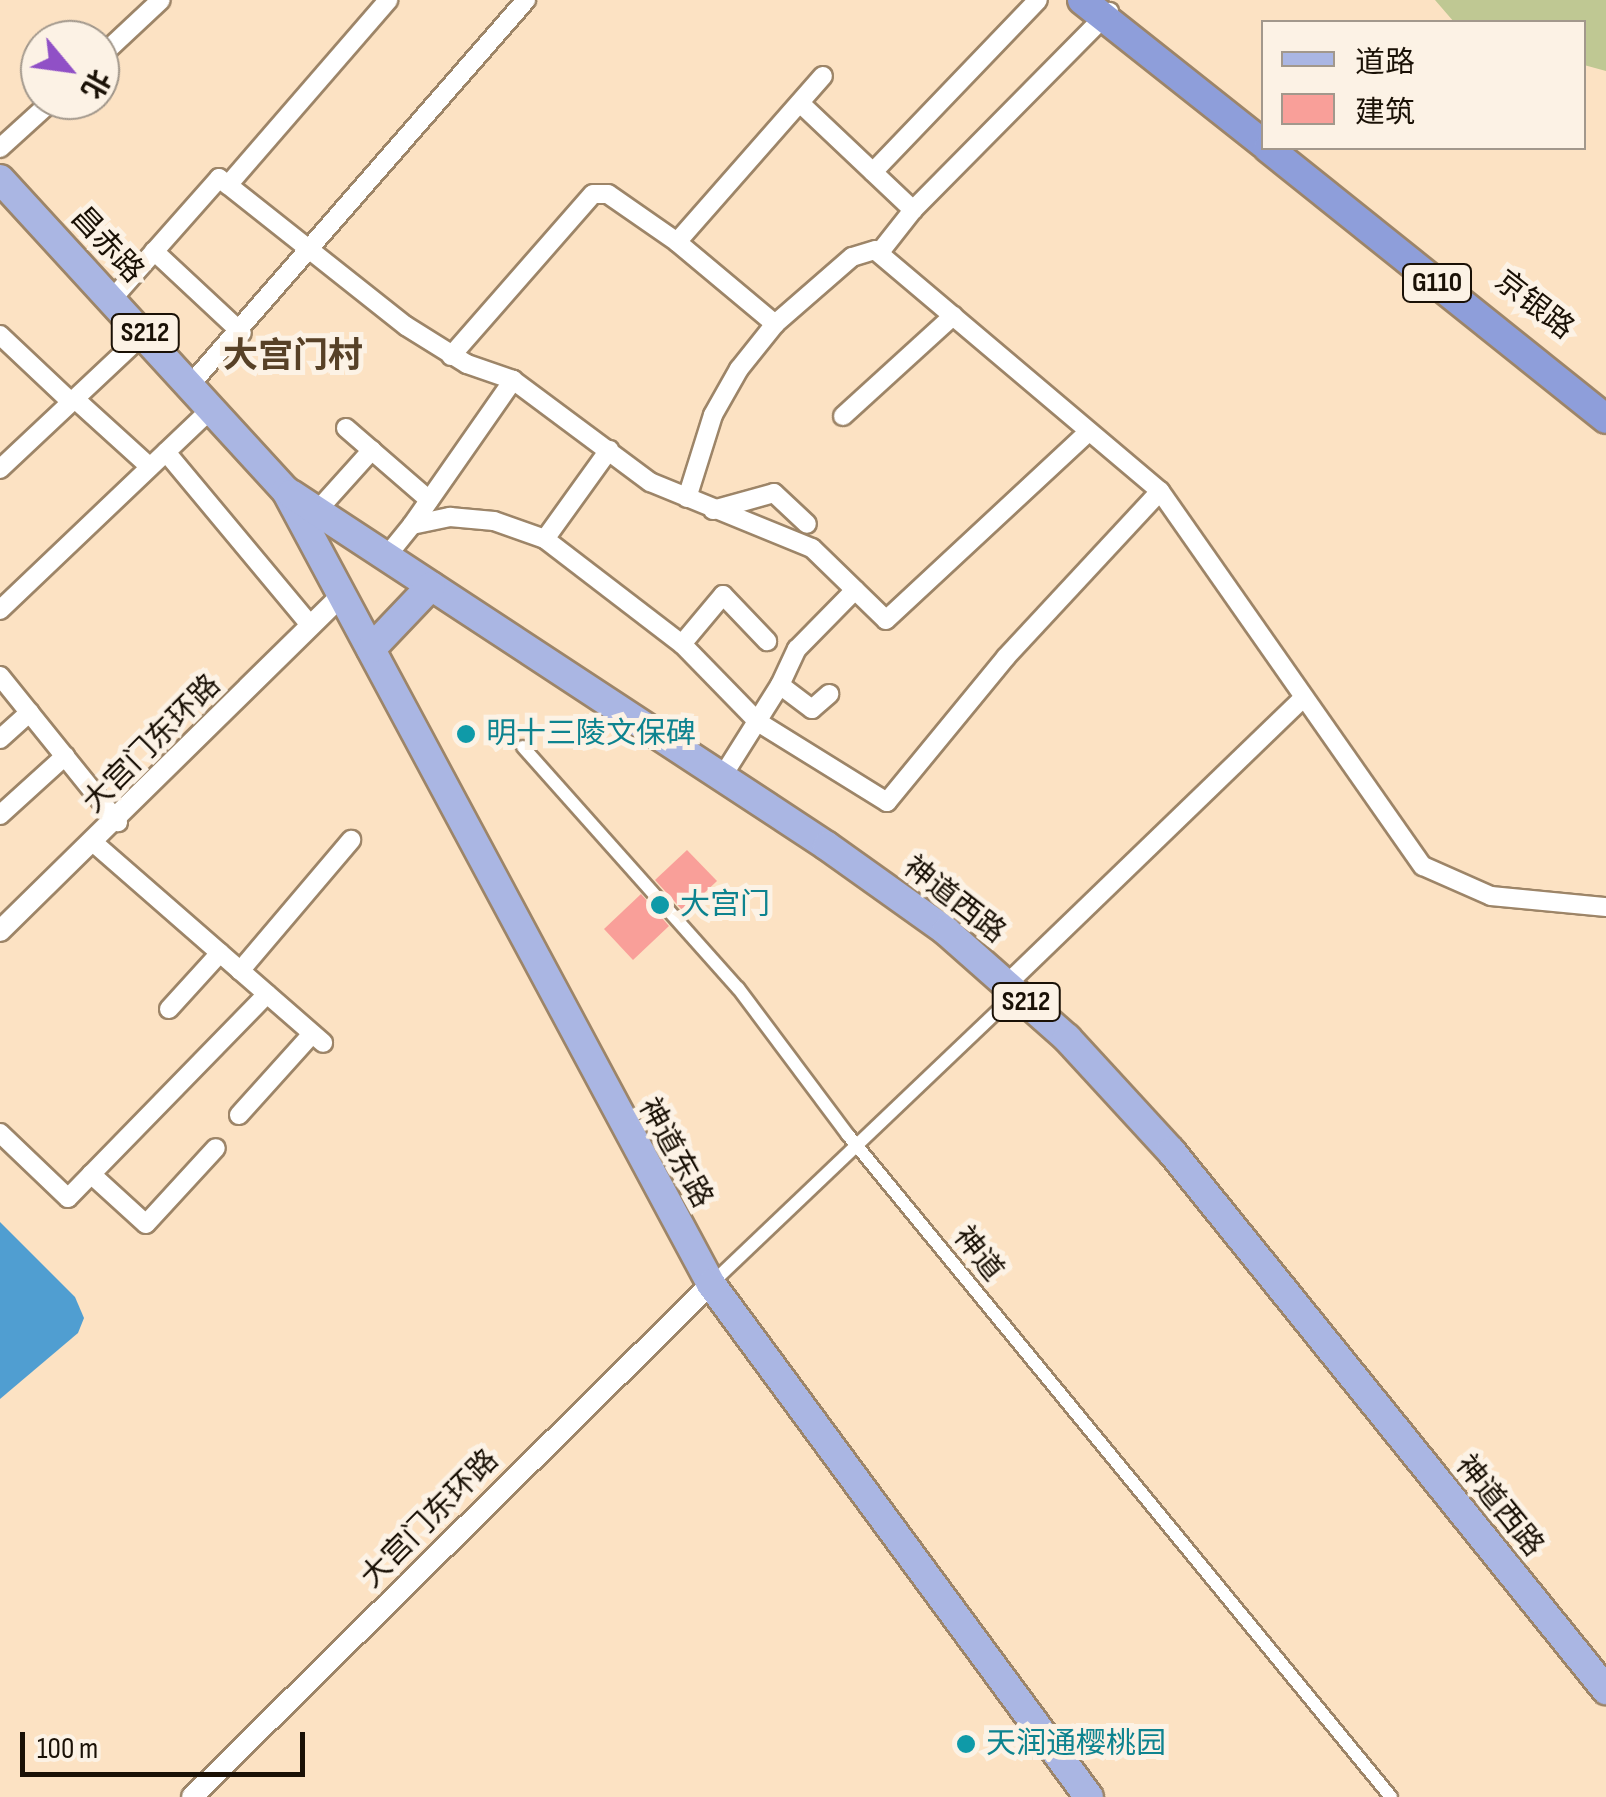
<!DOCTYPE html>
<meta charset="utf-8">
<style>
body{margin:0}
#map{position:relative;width:1606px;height:1797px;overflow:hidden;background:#fce2c3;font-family:"Sofia Sans Condensed","Noto Sans SC",sans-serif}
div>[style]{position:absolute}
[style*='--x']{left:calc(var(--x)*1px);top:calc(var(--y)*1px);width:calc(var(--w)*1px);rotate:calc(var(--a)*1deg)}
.green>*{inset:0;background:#bfc893}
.water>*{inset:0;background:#509ed1}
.building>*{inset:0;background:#f99f99}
.roads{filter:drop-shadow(2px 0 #9d8568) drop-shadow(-2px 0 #9d8568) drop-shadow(0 2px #9d8568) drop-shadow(0 -2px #9d8568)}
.pedestrian>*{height:12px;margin:-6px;padding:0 6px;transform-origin:6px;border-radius:6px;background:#fff}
.minor>*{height:18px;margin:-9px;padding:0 9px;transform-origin:9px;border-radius:9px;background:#fff}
.tertiary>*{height:20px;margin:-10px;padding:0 10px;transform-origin:10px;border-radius:10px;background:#fff}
.primary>*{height:28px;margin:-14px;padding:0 14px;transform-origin:14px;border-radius:14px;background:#aab6e3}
.trunk>*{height:28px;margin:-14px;padding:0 14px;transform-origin:14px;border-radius:14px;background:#8e9eda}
.dots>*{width:28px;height:28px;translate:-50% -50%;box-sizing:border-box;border:5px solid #fcf2e5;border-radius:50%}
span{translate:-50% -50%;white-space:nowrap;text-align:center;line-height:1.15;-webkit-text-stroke:10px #fcf2e5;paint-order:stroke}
.shield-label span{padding:2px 8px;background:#fcf2e5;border:2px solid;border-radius:8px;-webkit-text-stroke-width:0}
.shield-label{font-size:28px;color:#1a1106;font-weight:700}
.street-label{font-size:30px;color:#1a1106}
.culture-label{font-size:30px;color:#0d838f}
.left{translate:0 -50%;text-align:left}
.quarter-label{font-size:35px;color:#574127;font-weight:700}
.legend{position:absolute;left:1261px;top:20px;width:325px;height:130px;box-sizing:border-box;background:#fcf2e5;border:2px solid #a2988c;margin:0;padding:12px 18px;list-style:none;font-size:30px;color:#1a1106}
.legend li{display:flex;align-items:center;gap:20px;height:50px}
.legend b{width:50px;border:2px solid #a2988c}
.north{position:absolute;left:20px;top:20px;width:100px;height:100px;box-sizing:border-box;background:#fcf2e5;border:2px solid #a2988c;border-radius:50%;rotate:119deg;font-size:28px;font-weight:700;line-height:40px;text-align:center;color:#1a1106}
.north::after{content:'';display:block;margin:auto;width:35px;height:45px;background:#9050c6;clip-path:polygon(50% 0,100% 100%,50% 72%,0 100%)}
.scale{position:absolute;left:20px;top:1732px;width:285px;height:45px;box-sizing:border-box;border:5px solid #1a1106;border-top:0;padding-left:12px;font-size:30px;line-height:35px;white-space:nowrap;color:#1a1106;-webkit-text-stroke:8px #fcf2e5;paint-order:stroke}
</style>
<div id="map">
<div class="green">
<i style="clip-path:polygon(1435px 0,1606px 0,1606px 71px,1584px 65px,1584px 22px,1454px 22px)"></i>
</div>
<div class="water">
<i style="clip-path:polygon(0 1222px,75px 1297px,84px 1318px,78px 1333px,0 1399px)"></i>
</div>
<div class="building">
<i style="clip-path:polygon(687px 850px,717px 881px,684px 912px,655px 880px)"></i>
<i style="clip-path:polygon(641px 894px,669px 926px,633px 960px,604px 929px)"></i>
</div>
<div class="roads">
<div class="pedestrian">
<i style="--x:523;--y:747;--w:323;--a:48.3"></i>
<i style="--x:738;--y:988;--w:184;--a:53.2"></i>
<i style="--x:848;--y:1135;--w:856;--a:50.64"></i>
<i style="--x:711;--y:1284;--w:422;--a:-43.6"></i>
</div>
<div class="minor">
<i style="--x:100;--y:57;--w:83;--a:-43.1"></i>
<i style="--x:800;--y:103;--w:156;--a:43.4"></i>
<i style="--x:913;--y:210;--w:53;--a:128.2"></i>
<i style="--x:0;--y:148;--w:72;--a:-42.2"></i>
<i style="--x:873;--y:172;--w:238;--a:-46.2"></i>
<i style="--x:228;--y:185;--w:227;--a:38.4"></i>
<i style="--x:406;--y:326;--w:72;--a:31.9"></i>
<i style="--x:467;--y:364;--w:49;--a:19.2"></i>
<i style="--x:513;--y:380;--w:171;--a:36.7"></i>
<i style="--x:650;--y:482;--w:175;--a:22.2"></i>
<i style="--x:812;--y:548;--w:103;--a:44.2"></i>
<i style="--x:886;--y:620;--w:276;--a:-42.9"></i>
<i style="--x:913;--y:210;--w:279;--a:-45.3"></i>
<i style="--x:677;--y:242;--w:221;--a:-48.7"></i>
<i style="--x:154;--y:251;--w:120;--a:43"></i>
<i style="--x:113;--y:298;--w:160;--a:-48.5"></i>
<i style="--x:219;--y:178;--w:11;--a:38"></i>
<i style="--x:228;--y:185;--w:245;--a:-49.1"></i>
<i style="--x:0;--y:335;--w:98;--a:43.3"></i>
<i style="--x:451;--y:356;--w:215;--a:-48.8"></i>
<i style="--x:593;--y:194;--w:15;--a:0"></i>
<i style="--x:608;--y:194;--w:84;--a:34.8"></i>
<i style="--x:677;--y:242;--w:128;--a:39.9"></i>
<i style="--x:191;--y:384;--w:510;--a:-48.9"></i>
<i style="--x:75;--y:399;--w:101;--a:42.2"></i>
<i style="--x:843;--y:416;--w:149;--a:-42.3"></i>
<i style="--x:346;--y:428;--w:110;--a:40.9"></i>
<i style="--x:166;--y:452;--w:226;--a:50.2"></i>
<i style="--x:0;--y:469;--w:199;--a:-43.2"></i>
<i style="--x:1160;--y:491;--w:458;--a:55"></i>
<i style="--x:1423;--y:866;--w:74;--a:23.8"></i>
<i style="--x:1491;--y:896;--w:116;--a:5.5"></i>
<i style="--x:713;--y:510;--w:63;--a:-15.6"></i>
<i style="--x:774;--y:493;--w:45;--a:43.2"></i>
<i style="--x:317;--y:511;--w:82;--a:-48"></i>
<i style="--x:412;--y:525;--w:177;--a:-55.1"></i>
<i style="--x:545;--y:539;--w:110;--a:-54.3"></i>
<i style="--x:386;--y:557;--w:41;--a:-50.9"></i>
<i style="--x:412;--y:525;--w:39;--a:-12"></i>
<i style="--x:450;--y:517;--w:44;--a:5.2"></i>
<i style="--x:494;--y:521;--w:54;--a:19.4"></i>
<i style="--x:545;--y:539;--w:173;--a:37.5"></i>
<i style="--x:682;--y:644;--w:109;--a:45.7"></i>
<i style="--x:758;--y:722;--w:152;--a:31.8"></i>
<i style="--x:887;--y:802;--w:188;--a:-50.6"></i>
<i style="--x:1006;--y:657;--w:226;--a:-47.1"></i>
<i style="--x:1160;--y:491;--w:373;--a:-139.8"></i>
<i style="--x:875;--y:250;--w:24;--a:163"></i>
<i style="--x:852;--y:257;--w:102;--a:139"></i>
<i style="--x:775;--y:324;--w:58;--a:128.7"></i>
<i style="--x:739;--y:369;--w:53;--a:119.5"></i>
<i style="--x:713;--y:415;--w:87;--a:107.4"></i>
<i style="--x:0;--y:610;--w:293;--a:-43.6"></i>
<i style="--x:682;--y:644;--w:64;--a:-50.1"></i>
<i style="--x:723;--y:595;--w:64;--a:46.3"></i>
<i style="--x:0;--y:676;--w:188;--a:51.1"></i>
<i style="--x:780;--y:685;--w:40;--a:-65"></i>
<i style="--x:797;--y:649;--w:83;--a:-45.5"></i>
<i style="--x:0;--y:739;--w:40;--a:-42"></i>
<i style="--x:722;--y:777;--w:109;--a:-57.8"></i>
<i style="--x:780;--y:685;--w:40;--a:37"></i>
<i style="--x:812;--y:709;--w:23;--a:-41"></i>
<i style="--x:0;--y:815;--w:88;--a:-42.2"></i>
<i style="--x:94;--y:843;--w:304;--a:41.1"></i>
<i style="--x:240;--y:971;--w:172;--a:-49.7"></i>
<i style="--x:1007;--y:984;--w:409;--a:-44"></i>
<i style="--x:169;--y:1009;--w:76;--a:-47.7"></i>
<i style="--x:239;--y:1115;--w:109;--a:-48"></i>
<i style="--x:0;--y:1133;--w:94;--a:43.7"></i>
<i style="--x:68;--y:1198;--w:285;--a:-45.7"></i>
<i style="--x:91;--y:1174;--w:74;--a:42.3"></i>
<i style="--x:146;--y:1224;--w:103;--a:-47.4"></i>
</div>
<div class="tertiary">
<i style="--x:0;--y:931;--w:479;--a:-44.5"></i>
<i style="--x:192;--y:1797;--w:730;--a:-44.67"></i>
</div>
<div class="primary">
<i style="--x:0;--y:179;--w:423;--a:47.5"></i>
<i style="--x:286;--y:491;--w:900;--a:61.81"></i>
<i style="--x:711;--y:1284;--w:637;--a:53.62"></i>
<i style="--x:291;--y:494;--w:641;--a:33.29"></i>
<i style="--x:827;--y:846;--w:146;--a:35.5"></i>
<i style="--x:946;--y:931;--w:162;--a:41.5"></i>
<i style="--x:1067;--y:1038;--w:154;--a:47.4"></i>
<i style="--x:1171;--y:1151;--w:693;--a:51.09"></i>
<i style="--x:371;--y:649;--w:87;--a:-46.4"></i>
</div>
<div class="trunk">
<i style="--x:1082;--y:0;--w:232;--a:38.4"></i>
<i style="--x:1268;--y:148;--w:433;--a:38.7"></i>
</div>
</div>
<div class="dots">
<i style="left:466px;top:734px;background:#0f9aa8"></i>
<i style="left:660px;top:905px;background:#0f9aa8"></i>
<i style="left:966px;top:1744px;background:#0f9aa8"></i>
</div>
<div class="shield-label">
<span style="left:1437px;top:283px">G110</span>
<span style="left:145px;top:333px">S212</span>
<span style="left:1026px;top:1002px">S212</span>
</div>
<div class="street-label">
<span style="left:107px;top:245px;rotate:47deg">昌赤路</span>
<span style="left:1534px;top:305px;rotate:38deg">京银路</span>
<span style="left:152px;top:744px;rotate:-45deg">大宫门东环路</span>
<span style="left:954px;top:900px;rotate:38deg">神道西路</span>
<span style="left:675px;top:1153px;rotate:61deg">神道东路</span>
<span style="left:978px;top:1254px;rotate:51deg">神道</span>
<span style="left:1499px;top:1506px;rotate:51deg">神道西路</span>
<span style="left:430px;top:1519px;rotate:-45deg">大宫门东环路</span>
</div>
<div class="culture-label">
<span class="left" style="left:486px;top:734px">明十三陵文保碑</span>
<span class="left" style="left:680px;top:905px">大宫门</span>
<span class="left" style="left:986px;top:1744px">天润通樱桃园</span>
</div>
<div class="quarter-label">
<span style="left:293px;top:357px">大宫门村</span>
</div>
<ul class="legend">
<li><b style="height:12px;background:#aab6e3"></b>道路</li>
<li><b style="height:28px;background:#f99f99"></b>建筑</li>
</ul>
<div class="north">北</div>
<div class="scale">100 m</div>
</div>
